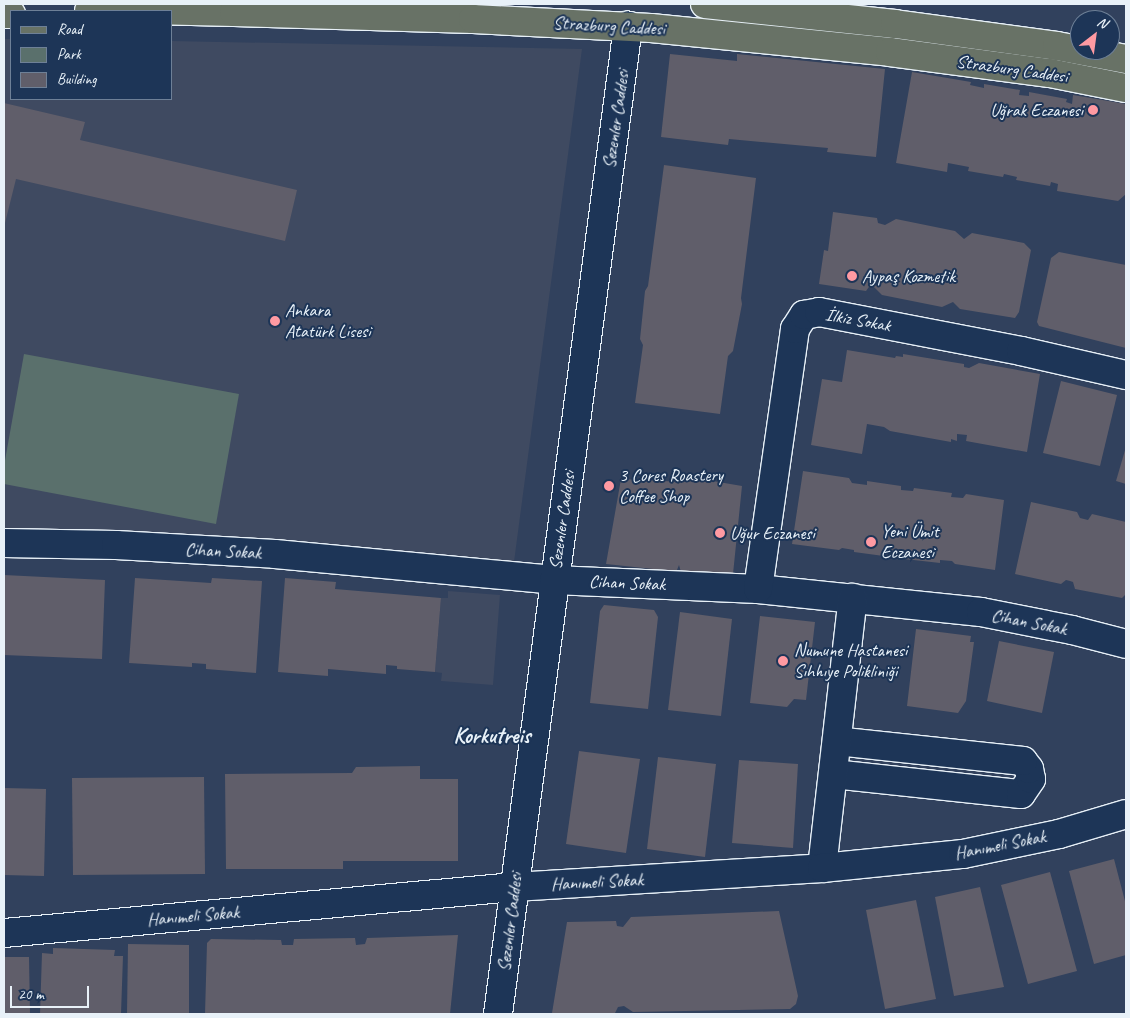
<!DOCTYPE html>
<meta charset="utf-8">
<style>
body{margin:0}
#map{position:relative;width:1130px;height:1018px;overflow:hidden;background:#31415d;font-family:Caveat,sans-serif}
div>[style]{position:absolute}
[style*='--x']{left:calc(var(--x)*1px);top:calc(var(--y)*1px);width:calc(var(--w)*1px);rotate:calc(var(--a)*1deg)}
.built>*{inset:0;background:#3f4a61}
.green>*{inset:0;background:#5a706c}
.building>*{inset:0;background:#605e6a}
.roads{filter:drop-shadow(1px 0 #e8f1f8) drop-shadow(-1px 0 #e8f1f8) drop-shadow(0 1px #e8f1f8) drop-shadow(0 -1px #e8f1f8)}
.minor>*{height:28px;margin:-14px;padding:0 14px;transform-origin:14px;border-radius:14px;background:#1d3557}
.major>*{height:28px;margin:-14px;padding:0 14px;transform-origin:14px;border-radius:14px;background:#687266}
.dots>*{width:14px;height:14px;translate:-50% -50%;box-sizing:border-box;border:2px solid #1d3557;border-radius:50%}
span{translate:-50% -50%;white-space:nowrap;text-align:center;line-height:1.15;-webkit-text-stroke:4px #1d3557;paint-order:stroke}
.street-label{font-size:18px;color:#e8f1f8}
.poi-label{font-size:18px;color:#e8f1f8}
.right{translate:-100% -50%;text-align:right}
.left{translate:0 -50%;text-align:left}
.district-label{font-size:22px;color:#e8f1f8;font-weight:700}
.frame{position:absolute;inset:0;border:5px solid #e8f1f8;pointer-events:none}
.legend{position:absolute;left:10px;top:10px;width:162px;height:90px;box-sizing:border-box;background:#1d3557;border:1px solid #6e8097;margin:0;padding:6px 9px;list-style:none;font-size:15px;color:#e8f1f8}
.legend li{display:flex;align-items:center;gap:10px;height:25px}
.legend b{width:25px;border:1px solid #6e8097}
.north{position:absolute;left:1070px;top:10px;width:50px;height:50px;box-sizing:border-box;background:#1d3557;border:1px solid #6e8097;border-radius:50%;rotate:30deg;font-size:14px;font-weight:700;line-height:20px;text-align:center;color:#e8f1f8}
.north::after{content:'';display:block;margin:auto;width:18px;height:22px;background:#ff9aa2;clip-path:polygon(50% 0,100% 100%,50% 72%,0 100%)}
.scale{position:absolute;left:10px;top:986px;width:79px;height:22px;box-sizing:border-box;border:2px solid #e8f1f8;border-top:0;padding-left:6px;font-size:15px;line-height:18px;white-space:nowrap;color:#e8f1f8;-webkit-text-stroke:4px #1d3557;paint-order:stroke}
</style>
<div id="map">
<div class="built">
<i style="clip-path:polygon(4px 39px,11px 39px,11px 99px,171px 99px,171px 41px,582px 49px,512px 577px,4px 543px)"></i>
<i style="clip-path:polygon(448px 591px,500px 595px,493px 685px,441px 681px,442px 673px,435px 672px,441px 598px,448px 598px)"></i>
</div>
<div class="green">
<i style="clip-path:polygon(24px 354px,239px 394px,216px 524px,4px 484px,4px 466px)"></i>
</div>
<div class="building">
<i style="clip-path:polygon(670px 54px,737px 61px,737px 54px,885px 69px,876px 157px,827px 152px,828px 148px,729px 139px,728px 145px,661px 137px)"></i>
<i style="clip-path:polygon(912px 72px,971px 82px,970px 85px,984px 88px,984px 84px,1020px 90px,1019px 95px,1029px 96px,1029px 92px,1067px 99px,1066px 102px,1072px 104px,1073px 95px,1126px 104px,1126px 194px,1118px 201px,1057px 191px,1058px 184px,1051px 182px,1050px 186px,1016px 180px,1017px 177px,1004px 174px,1003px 177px,968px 171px,969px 167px,948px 163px,947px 172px,896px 163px)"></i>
<i style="clip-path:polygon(4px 103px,85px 122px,80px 140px,297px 190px,285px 241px,16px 179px,4px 227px)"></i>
<i style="clip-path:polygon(664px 165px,756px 178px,741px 298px,742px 304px,733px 351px,728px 356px,720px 414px,635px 403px,643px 345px,640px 339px,645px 291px,648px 286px)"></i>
<i style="clip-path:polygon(833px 212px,877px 218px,878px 223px,885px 225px,896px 219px,955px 231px,964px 239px,972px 233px,1024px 243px,1031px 250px,1019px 312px,1015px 318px,960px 309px,953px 302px,942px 307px,882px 295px,871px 284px,866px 291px,819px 284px,824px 250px,828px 251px)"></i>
<i style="clip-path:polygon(1059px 252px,1126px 265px,1126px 348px,1039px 326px,1037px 322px,1051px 258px)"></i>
<i style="clip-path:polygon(847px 350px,895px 358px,896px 356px,903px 357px,903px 354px,964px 364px,964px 367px,969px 368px,979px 363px,1040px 374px,1027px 452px,966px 441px,967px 435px,957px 434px,957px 441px,951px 439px,951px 442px,890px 431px,884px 427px,867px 424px,862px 454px,811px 445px,822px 379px,842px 382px)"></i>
<i style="clip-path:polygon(1061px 381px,1117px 395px,1100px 466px,1043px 453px)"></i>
<i style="clip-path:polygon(1126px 447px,1126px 484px,1116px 481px)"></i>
<i style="clip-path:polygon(803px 471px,849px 478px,852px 483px,867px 485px,867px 481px,901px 486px,901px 490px,913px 491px,914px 488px,952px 493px,951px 497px,963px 498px,966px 494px,1004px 500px,995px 570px,955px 564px,952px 561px,940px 560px,940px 563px,905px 559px,905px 555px,892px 553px,891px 557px,854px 552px,854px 550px,842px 548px,839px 550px,792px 544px)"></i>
<i style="clip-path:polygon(690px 474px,701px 479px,742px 486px,733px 574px,681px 572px,679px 565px,677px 570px,672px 571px,606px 564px,621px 479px,684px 482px)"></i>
<i style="clip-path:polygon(1031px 502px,1077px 512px,1080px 518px,1088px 520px,1092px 514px,1126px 522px,1126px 594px,1122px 598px,1075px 589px,1073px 582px,1070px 581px,1066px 580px,1061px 584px,1015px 574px)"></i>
<i style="clip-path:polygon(4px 575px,105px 580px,102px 659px,4px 655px)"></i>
<i style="clip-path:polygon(135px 578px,211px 583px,212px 578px,262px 581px,256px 673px,206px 669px,206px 664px,192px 663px,192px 667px,129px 663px)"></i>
<i style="clip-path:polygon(285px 578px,336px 582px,335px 589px,441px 598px,435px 672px,397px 669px,397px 666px,386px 665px,386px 674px,328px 669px,328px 676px,278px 672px)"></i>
<i style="clip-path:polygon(604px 605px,654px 610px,658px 617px,648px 709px,590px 703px,600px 611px)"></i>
<i style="clip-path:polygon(680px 612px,732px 619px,721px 716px,668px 710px)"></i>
<i style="clip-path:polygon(760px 616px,815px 622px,806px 700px,794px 699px,787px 707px,750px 703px)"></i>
<i style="clip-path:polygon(916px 629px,971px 636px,970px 642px,974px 642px,966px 701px,958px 713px,907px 706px)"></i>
<i style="clip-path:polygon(999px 641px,1054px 652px,1042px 713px,987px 701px)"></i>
<i style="clip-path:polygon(579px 751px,640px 759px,626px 853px,566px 844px)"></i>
<i style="clip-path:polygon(658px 757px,716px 764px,705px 857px,647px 849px)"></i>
<i style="clip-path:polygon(739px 760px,798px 764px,793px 848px,732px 843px)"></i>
<i style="clip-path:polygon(420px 766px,420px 779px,458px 779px,458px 861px,343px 861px,343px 869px,226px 869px,225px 774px,352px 773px,356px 767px)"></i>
<i style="clip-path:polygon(204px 777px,205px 874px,73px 875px,72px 778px)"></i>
<i style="clip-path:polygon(4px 788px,46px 789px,44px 876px,4px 875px)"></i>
<i style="clip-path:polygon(1114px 859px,1126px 905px,1126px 955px,1094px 964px,1069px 871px)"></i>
<i style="clip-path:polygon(1050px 872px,1077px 971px,1028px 984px,1001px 885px)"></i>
<i style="clip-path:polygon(980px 887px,1004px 987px,954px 996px,935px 897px)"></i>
<i style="clip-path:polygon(916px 900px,936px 999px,885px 1009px,866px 910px)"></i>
<i style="clip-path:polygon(779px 911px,798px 996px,796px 1004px,790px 1009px,633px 1012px,624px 1006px,618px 1007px,615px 1013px,552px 1013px,567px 922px,616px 921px,617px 926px,623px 927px,631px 917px)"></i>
<i style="clip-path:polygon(458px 935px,450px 1014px,205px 1014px,207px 943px,211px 939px,281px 940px,282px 945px,293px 945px,294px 939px,355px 938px,356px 945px,365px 944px,367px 938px)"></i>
<i style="clip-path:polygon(128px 944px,189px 945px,189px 1014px,127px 1014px)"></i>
<i style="clip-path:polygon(53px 948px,115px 950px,114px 956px,123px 956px,121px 1014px,40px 1014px,42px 953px,53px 954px)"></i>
<i style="clip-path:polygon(4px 957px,29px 957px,30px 1014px,4px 1014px)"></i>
</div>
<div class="roads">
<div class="minor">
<i style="--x:4;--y:543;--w:112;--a:1"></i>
<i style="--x:116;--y:545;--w:159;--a:3.2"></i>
<i style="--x:275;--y:554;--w:280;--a:5.3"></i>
<i style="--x:554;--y:580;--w:204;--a:2.5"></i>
<i style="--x:758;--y:589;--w:224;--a:5.9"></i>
<i style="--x:981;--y:612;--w:93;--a:11.2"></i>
<i style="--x:1072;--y:630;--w:56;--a:14.5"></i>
<i style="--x:758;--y:589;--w:263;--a:-81.9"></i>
<i style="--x:795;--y:329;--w:17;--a:-57"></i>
<i style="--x:804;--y:315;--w:15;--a:-11"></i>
<i style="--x:819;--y:312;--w:206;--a:10.9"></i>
<i style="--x:1021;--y:351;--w:108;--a:12.9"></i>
<i style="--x:833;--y:774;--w:189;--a:6.1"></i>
<i style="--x:1021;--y:794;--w:18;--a:-56"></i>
<i style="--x:1031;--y:779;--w:10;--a:-101"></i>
<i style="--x:1029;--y:769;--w:10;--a:-127"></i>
<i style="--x:1023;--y:761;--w:187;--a:-173.9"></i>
<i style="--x:822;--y:868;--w:272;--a:-83.5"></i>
<i style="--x:4;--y:933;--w:512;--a:-5.15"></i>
<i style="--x:514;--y:887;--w:309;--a:-3.5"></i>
<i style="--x:822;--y:868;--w:142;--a:-5.7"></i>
<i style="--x:963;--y:854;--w:98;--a:-11.8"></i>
<i style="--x:1059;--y:834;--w:70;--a:-16.6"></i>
<i style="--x:498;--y:1014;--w:997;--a:-82.5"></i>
</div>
<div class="major">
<i style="--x:705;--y:4;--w:191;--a:6"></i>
<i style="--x:895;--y:24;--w:163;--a:7.7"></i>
<i style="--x:1057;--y:46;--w:70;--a:10.7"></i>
<i style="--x:89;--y:11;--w:60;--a:-1"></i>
<i style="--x:149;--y:10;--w:85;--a:1.3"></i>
<i style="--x:234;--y:12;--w:239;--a:1.7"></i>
<i style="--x:473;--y:19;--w:178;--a:2.9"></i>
<i style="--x:651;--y:28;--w:240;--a:5.7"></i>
<i style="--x:890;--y:52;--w:161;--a:7.5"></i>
<i style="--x:1050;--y:73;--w:77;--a:11.2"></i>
<i style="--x:4;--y:14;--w:7;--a:0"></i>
</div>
</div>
<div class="dots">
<i style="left:1093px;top:110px;background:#ff9aa2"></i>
<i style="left:852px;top:276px;background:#ff9aa2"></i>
<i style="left:275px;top:321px;background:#ff9aa2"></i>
<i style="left:609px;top:486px;background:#ff9aa2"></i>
<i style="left:720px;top:533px;background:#ff9aa2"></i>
<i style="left:871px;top:542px;background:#ff9aa2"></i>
<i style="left:783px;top:661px;background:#ff9aa2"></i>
</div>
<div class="street-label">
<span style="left:609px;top:26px;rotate:3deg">Strazburg Caddesi</span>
<span style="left:1012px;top:69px;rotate:8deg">Strazburg Caddesi</span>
<span style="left:616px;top:119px;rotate:-82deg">Sezenler Caddesi</span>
<span style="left:858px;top:320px;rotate:10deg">İlkiz Sokak</span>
<span style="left:562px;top:520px;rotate:-82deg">Sezenler Caddesi</span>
<span style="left:223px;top:551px;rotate:3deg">Cihan Sokak</span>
<span style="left:627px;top:583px;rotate:2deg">Cihan Sokak</span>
<span style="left:1029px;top:622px;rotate:11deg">Cihan Sokak</span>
<span style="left:1000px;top:845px;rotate:-11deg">Hanımeli Sokak</span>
<span style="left:597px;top:882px;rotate:-3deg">Hanımeli Sokak</span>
<span style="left:193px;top:916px;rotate:-5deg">Hanımeli Sokak</span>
<span style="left:510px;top:922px;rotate:-83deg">Sezenler Caddesi</span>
</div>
<div class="poi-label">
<span class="right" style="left:1083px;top:110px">Uğrak Eczanesi</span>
<span class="left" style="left:862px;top:276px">Aypaş Kozmetik</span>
<span class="left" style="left:285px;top:321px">Ankara<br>Atatürk Lisesi</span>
<span class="left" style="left:619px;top:486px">3 Cores Roastery<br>Coffee Shop</span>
<span class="left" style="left:881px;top:542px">Yeni Ümit<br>Eczanesi</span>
<span class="left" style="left:730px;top:533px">Uğur Eczanesi</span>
<span class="left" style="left:794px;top:661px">Numune Hastanesi<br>Sıhhıye Polikliniği</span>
</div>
<div class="district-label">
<span style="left:492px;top:737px">Korkutreis</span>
</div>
<div class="frame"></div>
<ul class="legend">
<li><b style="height:6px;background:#687266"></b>Road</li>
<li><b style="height:14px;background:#5a706c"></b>Park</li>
<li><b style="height:14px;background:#605e6a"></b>Building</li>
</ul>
<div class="north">N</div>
<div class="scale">20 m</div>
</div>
